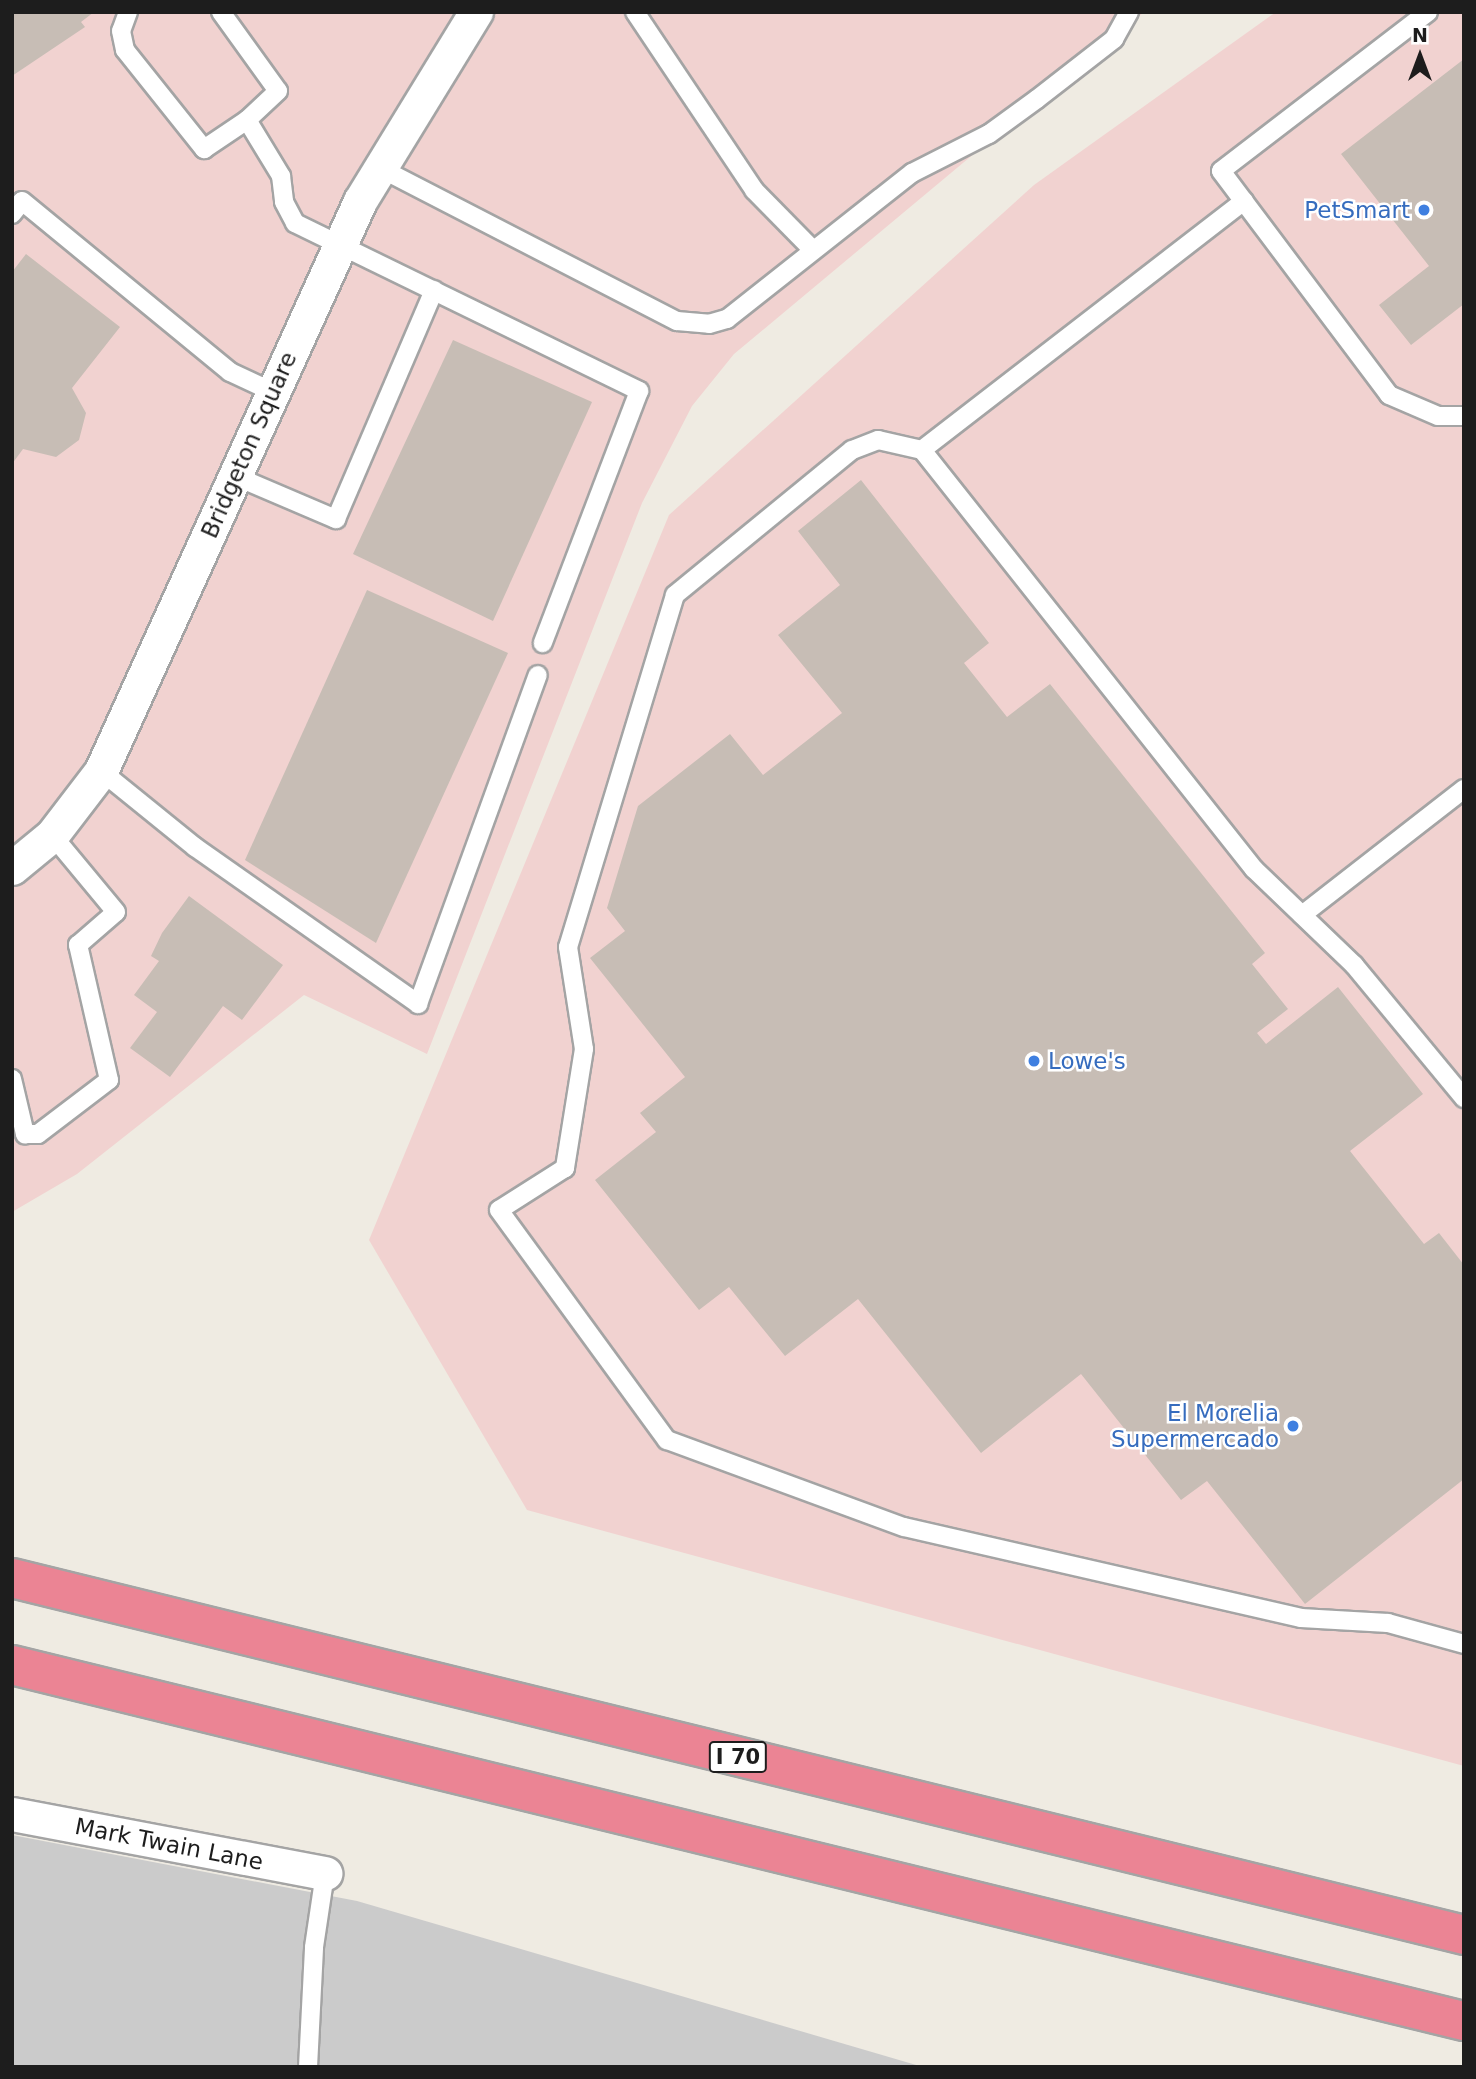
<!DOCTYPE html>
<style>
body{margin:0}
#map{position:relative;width:1476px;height:2079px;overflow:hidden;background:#efebe2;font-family:"DejaVu Sans",sans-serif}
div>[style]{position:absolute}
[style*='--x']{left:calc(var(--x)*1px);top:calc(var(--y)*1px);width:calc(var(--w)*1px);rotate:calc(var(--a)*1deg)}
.commercial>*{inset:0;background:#f1d2d0}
.religious>*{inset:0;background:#cbcbcb}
.building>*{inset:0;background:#c7bdb5}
.roads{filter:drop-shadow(2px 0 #a4a4a4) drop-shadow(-2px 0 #a4a4a4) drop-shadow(0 2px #a4a4a4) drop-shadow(0 -2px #a4a4a4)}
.service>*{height:18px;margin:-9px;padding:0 9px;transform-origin:9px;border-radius:9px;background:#fff}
.minor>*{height:33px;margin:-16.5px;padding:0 16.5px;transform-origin:16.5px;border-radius:16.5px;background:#fff}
.motorway>*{height:38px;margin:-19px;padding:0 19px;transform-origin:19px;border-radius:19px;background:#eb8494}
.dots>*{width:19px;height:19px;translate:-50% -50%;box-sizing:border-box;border:4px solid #fff;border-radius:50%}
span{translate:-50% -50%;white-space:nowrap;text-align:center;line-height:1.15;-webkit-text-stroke:5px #fff;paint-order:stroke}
.shield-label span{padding:2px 5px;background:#fff;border:2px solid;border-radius:5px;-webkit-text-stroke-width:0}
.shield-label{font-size:21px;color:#1d1d1d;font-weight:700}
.shop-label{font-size:23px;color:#366cbe}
.right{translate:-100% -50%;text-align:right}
.left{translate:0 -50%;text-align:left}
.street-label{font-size:23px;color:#1d1d1d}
.frame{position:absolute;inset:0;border:14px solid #1d1d1d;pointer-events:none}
.north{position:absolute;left:1385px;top:21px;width:70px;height:70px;-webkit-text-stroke:5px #fff;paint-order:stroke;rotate:0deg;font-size:19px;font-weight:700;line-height:28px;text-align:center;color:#1d1d1d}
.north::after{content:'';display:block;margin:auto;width:24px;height:32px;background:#1d1d1d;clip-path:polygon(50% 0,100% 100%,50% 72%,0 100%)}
</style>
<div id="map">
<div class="commercial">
<i style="clip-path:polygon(12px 12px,1144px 12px,734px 354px,692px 406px,642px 503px,427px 1054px,304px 995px,77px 1174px,12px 1212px)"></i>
<i style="clip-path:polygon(1276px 12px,1464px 12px,1464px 1766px,527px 1510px,369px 1240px,669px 515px,1034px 185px)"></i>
</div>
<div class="religious">
<i style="clip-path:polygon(12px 1835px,357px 1901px,923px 2067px,12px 2067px)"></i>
</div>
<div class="building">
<i style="clip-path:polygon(12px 12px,94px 12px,81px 22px,85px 27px,12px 76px)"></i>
<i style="clip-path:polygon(1464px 59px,1464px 304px,1411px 345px,1379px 305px,1429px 266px,1341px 154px)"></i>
<i style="clip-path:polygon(26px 254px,120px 327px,72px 388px,86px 413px,79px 440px,56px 457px,23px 449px,12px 464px,12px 272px)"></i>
<i style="clip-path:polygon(453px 340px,592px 402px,493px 621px,353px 554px)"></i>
<i style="clip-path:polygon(861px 480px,989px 643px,964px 663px,1007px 717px,1050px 684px,1265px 953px,1252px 964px,1288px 1009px,1257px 1033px,1266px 1044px,1338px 987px,1423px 1094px,1350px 1151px,1424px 1244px,1439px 1233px,1464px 1265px,1464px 1479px,1305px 1604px,1207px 1481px,1181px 1500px,1081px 1374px,981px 1453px,858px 1299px,785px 1356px,729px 1287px,699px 1310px,595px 1180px,656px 1132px,640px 1113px,685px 1077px,590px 958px,625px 931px,607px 908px,638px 806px,730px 734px,763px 775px,842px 713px,778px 635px,840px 585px,798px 531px)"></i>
<i style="clip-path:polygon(367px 590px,508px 653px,376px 943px,245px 860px)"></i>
<i style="clip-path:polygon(189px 896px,283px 965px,242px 1020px,223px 1006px,170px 1077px,130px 1048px,157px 1012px,134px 995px,159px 961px,151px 956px,162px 933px)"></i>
</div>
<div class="roads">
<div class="service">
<i style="--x:128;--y:12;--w:20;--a:110"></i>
<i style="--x:121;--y:31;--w:19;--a:78"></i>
<i style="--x:125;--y:50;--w:127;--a:51.4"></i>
<i style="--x:204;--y:149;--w:52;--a:-34"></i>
<i style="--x:221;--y:12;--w:97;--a:54.2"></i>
<i style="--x:278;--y:91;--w:42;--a:136.9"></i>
<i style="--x:247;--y:120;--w:66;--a:58.7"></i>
<i style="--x:281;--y:176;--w:26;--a:83"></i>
<i style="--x:284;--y:202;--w:24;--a:62"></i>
<i style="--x:295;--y:223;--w:383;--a:26"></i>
<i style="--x:639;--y:391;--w:270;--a:110.9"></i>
<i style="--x:635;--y:12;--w:214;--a:56.2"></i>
<i style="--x:754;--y:190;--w:83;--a:45.5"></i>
<i style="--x:1428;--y:12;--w:261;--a:142.5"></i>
<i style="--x:1221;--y:171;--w:280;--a:53.1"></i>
<i style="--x:1389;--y:395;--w:53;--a:23.2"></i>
<i style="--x:1438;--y:416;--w:26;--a:0"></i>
<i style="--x:378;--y:167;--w:336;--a:27.3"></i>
<i style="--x:677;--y:321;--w:32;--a:5"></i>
<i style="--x:709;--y:324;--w:19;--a:-16"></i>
<i style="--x:727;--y:319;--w:236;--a:-38.3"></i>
<i style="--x:912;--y:173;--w:86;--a:-26.9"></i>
<i style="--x:989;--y:134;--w:59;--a:-36.1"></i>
<i style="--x:1037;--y:99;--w:98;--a:-37.9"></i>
<i style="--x:1114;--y:39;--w:31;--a:-61"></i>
<i style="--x:1244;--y:201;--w:407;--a:142.3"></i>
<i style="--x:922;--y:450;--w:535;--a:51.61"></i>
<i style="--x:1254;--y:869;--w:139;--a:43.8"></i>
<i style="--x:1354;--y:965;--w:173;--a:50.4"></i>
<i style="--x:12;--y:214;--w:16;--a:-52"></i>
<i style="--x:22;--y:201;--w:269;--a:39.4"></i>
<i style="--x:230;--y:372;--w:47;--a:24.9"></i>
<i style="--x:922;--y:450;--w:45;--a:-167.2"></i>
<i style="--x:878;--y:440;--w:28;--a:159"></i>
<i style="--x:852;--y:450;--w:229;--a:140.7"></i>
<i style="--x:675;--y:595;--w:368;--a:106.9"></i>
<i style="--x:568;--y:947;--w:103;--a:81.1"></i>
<i style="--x:584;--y:1049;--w:121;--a:99.1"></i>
<i style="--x:565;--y:1168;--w:78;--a:147.5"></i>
<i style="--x:499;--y:1210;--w:285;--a:53.9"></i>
<i style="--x:667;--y:1440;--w:252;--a:20.2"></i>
<i style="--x:904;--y:1527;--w:407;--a:12.9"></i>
<i style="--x:1301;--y:1618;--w:87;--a:3.3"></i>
<i style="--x:1388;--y:1623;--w:79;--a:15.4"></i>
<i style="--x:235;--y:476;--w:110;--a:23.1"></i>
<i style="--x:336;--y:519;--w:249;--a:-66.8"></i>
<i style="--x:101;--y:771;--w:121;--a:39"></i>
<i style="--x:195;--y:847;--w:273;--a:35.1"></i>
<i style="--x:418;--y:1004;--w:350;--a:-70"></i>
<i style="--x:1302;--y:915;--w:205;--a:-37.9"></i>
<i style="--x:12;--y:1079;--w:57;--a:76.7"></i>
<i style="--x:25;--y:1134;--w:13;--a:0"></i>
<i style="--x:38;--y:1134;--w:89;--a:-37.3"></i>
<i style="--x:109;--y:1080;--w:139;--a:-102.9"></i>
<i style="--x:78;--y:945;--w:50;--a:-41"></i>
<i style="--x:116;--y:912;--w:100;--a:-129.7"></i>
<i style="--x:308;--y:2067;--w:120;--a:-87.1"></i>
<i style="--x:314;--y:1947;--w:75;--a:-81.5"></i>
</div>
<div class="minor">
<i style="--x:12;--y:868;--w:52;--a:-39.5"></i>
<i style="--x:52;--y:835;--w:81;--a:-52.6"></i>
<i style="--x:101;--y:771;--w:626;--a:-65.56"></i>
<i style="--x:360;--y:201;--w:222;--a:-58.5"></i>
<i style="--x:12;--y:1814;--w:319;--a:10.7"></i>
</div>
<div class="motorway">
<i style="--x:12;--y:1578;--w:1495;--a:13.81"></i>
<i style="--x:12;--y:1665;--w:1495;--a:13.78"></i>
</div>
</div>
<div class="dots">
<i style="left:1424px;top:210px;background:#3f7fe0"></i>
<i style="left:1034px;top:1061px;background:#3f7fe0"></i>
<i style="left:1293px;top:1426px;background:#3f7fe0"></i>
</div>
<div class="shield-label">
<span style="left:738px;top:1757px">I 70</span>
</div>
<div class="shop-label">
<span class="right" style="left:1410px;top:210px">PetSmart</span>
<span class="left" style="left:1048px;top:1061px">Lowe's</span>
<span class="right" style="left:1279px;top:1426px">El Morelia<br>Supermercado</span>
</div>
<div class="street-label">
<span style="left:249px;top:445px;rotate:-66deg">Bridgeton Square</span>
<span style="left:169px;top:1844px;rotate:11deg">Mark Twain Lane</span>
</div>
<div class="frame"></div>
<div class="north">N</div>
</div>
